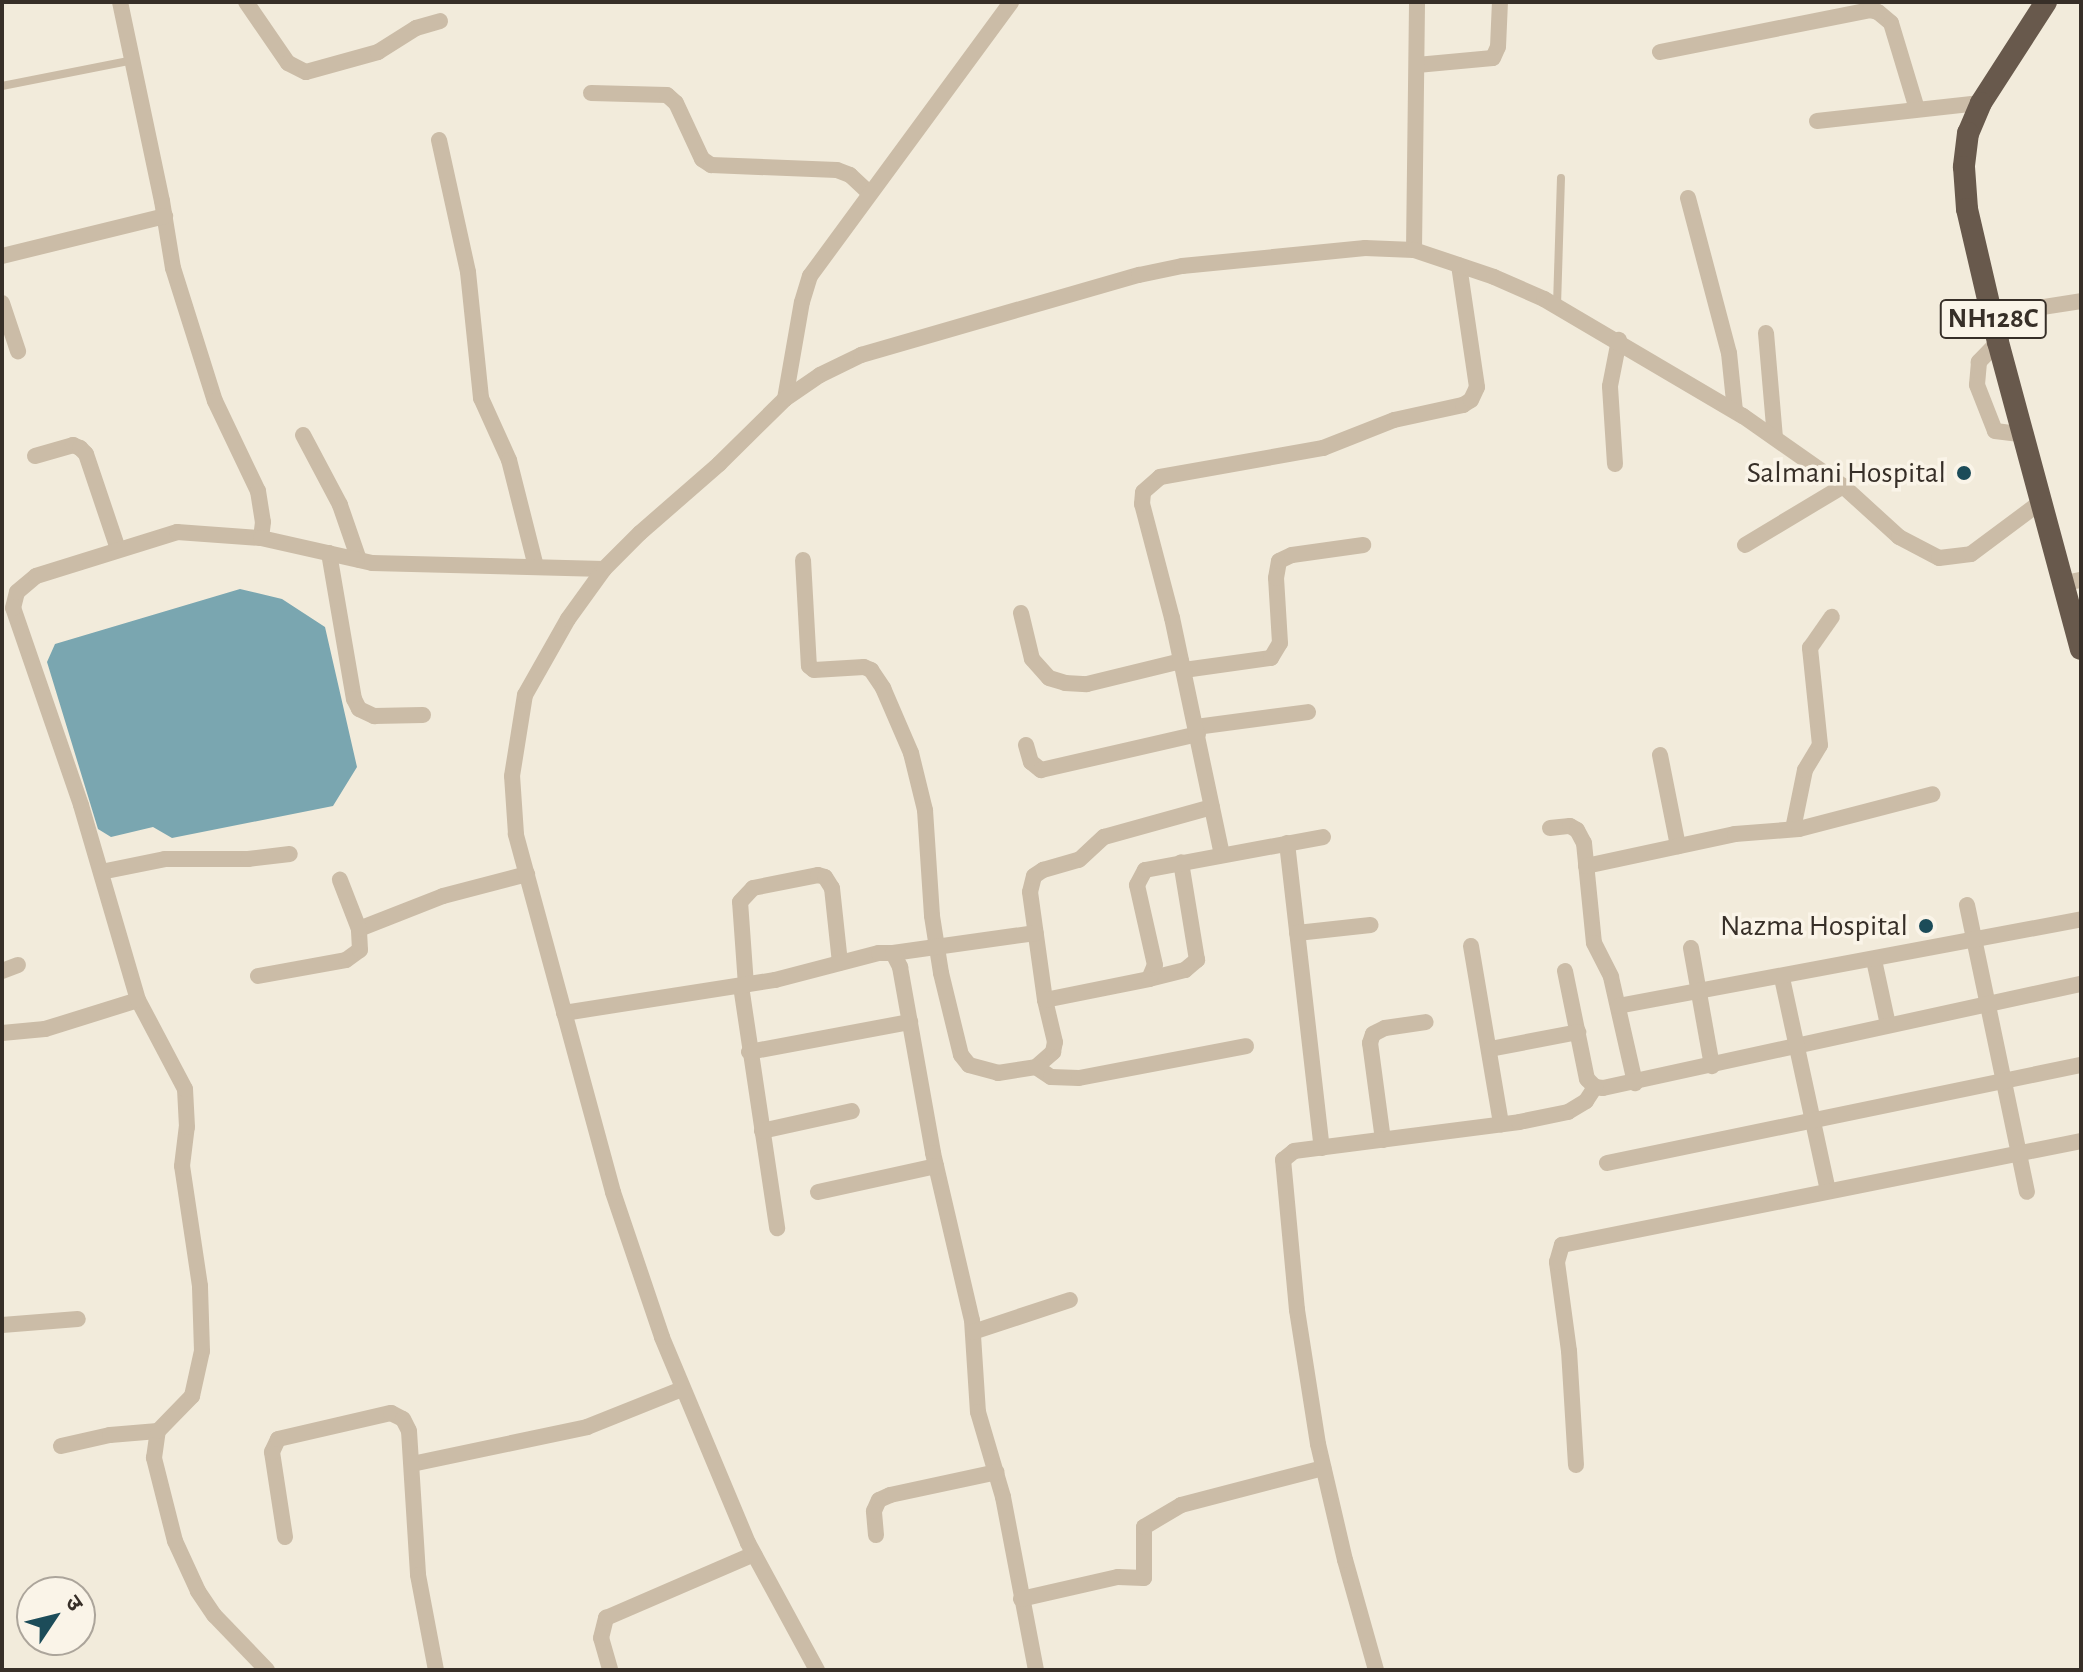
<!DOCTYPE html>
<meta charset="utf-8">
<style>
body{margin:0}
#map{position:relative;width:2083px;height:1672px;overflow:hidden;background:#f2ebdb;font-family:"Alegreya Sans","Noto Sans Devanagari",sans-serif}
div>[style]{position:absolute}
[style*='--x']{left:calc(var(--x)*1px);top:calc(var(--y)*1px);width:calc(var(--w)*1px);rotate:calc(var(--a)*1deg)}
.water>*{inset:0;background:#7aa6b0}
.service>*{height:8px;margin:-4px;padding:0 4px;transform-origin:4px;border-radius:4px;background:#cbbca7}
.minor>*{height:16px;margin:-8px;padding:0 8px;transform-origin:8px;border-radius:8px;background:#cbbca7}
.trunk>*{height:22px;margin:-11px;padding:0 11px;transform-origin:11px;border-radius:11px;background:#68594c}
.dots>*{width:22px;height:22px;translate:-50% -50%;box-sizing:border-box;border:4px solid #faf4e8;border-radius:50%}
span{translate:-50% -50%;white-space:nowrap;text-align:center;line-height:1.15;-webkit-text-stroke:7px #faf4e8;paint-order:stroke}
.shield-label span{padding:2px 6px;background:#faf4e8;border:2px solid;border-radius:6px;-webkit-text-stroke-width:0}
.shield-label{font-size:28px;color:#372f28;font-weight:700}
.poi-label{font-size:30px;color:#372f28}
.right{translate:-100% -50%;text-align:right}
.frame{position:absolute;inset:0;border:4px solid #372f28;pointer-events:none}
.north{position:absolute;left:16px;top:1576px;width:80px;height:80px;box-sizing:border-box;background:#faf4e8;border:2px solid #aca59b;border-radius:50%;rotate:55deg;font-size:22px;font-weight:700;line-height:32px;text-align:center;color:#372f28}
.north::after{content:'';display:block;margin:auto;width:28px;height:36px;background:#1c4c59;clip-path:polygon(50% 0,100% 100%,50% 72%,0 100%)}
</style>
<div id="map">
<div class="water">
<i style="clip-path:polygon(240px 589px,282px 599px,325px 627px,357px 767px,333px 806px,172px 838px,153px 827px,111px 837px,98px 829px,47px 662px,55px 644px)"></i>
</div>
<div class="service">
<i style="--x:2;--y:86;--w:134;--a:-11.2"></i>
<i style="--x:1557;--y:305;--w:127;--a:-88.2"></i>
</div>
<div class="minor">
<i style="--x:120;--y:2;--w:203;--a:78.1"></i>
<i style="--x:162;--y:201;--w:68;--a:80.7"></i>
<i style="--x:173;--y:268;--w:139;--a:72.5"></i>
<i style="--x:215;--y:401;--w:100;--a:64.5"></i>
<i style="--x:258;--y:491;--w:31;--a:81"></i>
<i style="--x:263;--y:522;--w:16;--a:97"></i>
<i style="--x:246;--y:2;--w:74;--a:55.5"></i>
<i style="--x:288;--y:63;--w:20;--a:27"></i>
<i style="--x:306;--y:72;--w:75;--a:-15.5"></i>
<i style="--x:378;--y:52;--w:45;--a:-32.3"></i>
<i style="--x:416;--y:28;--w:25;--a:-16"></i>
<i style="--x:1660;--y:52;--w:214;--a:-11.3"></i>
<i style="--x:1870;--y:10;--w:8;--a:14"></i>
<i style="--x:1878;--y:12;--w:17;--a:40"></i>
<i style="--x:1891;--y:23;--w:90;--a:73.2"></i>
<i style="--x:1417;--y:65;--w:76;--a:-5.3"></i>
<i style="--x:1493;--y:58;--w:12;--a:-66"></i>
<i style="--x:1498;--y:47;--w:45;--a:-87.5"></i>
<i style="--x:591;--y:93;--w:76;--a:1.5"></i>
<i style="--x:667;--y:95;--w:12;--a:42"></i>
<i style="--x:676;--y:103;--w:62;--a:65.1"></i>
<i style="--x:702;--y:159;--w:11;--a:34"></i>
<i style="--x:711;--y:165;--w:126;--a:2.3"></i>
<i style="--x:837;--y:170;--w:14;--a:21"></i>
<i style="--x:850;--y:175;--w:26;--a:43"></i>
<i style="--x:1817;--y:121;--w:165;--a:-6.3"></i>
<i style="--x:439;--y:140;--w:135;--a:77.6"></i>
<i style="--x:468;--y:272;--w:127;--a:84.1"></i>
<i style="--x:481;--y:398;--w:68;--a:65.7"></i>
<i style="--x:509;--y:460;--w:110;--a:75.8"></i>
<i style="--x:1688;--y:198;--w:160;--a:75.2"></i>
<i style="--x:1729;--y:353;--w:58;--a:84.1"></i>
<i style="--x:1414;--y:250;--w:248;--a:-89.3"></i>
<i style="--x:2;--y:256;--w:168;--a:-13.8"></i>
<i style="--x:2;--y:303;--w:51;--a:71.6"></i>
<i style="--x:1992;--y:315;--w:90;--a:-8.9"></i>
<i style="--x:1766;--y:333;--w:105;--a:85.1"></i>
<i style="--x:1998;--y:342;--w:28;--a:134"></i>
<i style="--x:1979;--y:362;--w:23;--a:95"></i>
<i style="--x:1977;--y:385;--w:49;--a:68.6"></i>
<i style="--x:1995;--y:431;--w:31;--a:7"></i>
<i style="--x:785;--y:399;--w:98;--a:-80.1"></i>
<i style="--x:802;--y:302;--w:27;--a:-73"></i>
<i style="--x:810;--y:276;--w:340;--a:-53.7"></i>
<i style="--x:303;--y:435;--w:79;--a:62.1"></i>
<i style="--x:340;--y:505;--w:58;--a:70.9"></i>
<i style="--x:35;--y:456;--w:40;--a:-16"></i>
<i style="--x:73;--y:445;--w:8;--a:23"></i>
<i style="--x:80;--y:448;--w:8;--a:45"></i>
<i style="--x:86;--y:454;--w:100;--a:71.4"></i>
<i style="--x:1615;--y:464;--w:78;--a:-93.7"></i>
<i style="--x:1610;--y:386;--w:47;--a:-78.9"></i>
<i style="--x:1745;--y:545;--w:114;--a:-31"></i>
<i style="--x:329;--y:553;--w:148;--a:80.3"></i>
<i style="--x:354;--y:699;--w:11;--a:63"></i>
<i style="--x:359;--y:709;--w:17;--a:25"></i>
<i style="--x:374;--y:716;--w:49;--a:-1.2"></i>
<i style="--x:803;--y:560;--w:106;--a:86.8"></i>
<i style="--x:809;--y:666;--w:6;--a:39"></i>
<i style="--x:814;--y:670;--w:50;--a:-3.4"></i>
<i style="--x:864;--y:667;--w:8;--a:23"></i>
<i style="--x:871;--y:670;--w:22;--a:56"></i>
<i style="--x:883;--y:688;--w:71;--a:66.7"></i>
<i style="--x:911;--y:753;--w:59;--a:76.2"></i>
<i style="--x:925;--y:810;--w:106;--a:86.2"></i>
<i style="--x:932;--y:916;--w:58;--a:81"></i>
<i style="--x:941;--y:973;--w:84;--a:76.3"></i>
<i style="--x:961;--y:1055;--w:13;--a:51"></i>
<i style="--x:969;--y:1065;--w:30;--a:15"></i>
<i style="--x:998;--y:1073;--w:38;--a:-9"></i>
<i style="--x:1036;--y:1067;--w:23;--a:-41"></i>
<i style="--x:1053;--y:1052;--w:10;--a:-79"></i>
<i style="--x:1055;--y:1042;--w:43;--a:-103.4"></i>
<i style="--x:1045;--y:1000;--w:109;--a:-97.9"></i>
<i style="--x:1030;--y:892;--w:16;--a:-76"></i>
<i style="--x:1034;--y:876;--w:11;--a:-34"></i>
<i style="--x:1043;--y:870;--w:37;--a:-16"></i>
<i style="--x:1079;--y:860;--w:34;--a:-43"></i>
<i style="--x:1104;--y:837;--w:112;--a:-15.5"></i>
<i style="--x:2065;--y:583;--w:16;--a:-11"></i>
<i style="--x:1021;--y:613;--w:47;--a:76.6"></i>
<i style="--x:1032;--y:659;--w:25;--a:48"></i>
<i style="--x:1049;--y:678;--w:17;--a:17"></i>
<i style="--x:1065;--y:683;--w:22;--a:3"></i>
<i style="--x:1087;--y:684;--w:97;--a:-13.7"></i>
<i style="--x:1184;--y:670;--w:88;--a:-7.9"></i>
<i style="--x:1271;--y:658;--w:17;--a:-59"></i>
<i style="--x:1280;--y:643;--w:65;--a:-93.5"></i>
<i style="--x:1276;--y:578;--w:17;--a:-80"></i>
<i style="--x:1279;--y:561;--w:14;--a:-25"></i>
<i style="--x:1292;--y:555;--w:72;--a:-8"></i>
<i style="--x:1196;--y:727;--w:113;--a:-7.6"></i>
<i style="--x:1026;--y:745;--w:18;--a:74"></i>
<i style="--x:1031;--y:762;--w:13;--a:39"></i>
<i style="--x:1041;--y:770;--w:161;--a:-12.9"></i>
<i style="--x:1660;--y:755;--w:93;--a:78.8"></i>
<i style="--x:1550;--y:828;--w:20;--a:-6"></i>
<i style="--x:1570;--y:826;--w:8;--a:30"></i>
<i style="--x:1577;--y:830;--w:15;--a:62"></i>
<i style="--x:1584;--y:843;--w:100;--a:84.3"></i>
<i style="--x:1594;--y:943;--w:38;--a:63"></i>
<i style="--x:1611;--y:977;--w:109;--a:77.2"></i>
<i style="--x:1793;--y:829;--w:60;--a:-78.5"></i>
<i style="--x:1805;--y:770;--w:29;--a:-59"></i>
<i style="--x:1820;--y:745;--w:98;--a:-95.9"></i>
<i style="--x:1810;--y:648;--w:38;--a:-55"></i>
<i style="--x:1287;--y:843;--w:307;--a:83.5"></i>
<i style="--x:1222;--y:855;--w:242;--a:-101.9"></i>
<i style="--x:1172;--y:618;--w:118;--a:-104.7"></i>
<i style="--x:1142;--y:504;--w:12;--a:-85"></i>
<i style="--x:1143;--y:492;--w:23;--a:-41"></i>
<i style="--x:1160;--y:477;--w:166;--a:-10.1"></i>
<i style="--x:1323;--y:448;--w:76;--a:-21.5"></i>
<i style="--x:1394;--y:420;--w:71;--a:-12.3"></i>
<i style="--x:1463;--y:405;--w:9;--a:-32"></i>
<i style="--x:1471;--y:400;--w:14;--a:-65"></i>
<i style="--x:1477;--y:387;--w:123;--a:-98.4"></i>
<i style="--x:1586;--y:866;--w:152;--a:-12.1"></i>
<i style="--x:1735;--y:834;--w:64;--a:-4.5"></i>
<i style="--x:1799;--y:829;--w:138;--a:-14.6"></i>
<i style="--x:101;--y:872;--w:65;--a:-11.5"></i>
<i style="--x:165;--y:859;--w:83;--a:0"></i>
<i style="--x:248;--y:859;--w:42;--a:-6.8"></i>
<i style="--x:1967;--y:905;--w:293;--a:78.2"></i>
<i style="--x:359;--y:929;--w:90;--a:-21.4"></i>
<i style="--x:443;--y:896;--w:87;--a:-14.7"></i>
<i style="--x:1297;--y:933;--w:74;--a:-6.2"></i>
<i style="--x:1471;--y:946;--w:181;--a:80.4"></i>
<i style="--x:1691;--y:948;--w:120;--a:79.9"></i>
<i style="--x:893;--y:953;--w:144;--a:-8"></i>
<i style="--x:1874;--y:960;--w:66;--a:77.8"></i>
<i style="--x:2;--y:971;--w:17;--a:-21"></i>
<i style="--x:1565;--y:971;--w:110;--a:78.5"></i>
<i style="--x:1587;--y:1079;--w:11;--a:45"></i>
<i style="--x:1595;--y:1087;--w:8;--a:7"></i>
<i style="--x:1603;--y:1088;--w:489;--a:-12.3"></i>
<i style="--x:258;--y:976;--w:89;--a:-10.3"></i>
<i style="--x:346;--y:960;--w:17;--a:-36"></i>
<i style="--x:360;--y:950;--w:21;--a:-93"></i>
<i style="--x:359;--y:929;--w:53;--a:-111.2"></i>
<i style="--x:1782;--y:978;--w:217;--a:77.8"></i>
<i style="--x:1149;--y:979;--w:37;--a:-14"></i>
<i style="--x:1185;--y:970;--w:16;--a:-40"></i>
<i style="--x:1197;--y:960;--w:99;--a:-99.3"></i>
<i style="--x:746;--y:985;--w:83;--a:-94.1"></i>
<i style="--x:740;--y:902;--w:19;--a:-47"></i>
<i style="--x:753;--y:888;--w:66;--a:-11.3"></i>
<i style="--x:818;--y:875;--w:7;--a:16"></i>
<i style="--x:825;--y:877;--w:13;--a:58"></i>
<i style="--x:832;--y:888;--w:75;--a:83.9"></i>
<i style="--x:741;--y:986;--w:245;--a:81.5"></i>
<i style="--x:1045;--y:1000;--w:106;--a:-11.4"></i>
<i style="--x:1149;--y:979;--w:15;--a:-67"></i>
<i style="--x:1155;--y:965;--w:82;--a:-102.7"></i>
<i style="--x:1137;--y:885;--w:17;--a:-62"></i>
<i style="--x:1145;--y:870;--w:181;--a:-10.5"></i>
<i style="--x:1618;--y:1006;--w:471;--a:-10.6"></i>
<i style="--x:564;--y:1013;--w:214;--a:-8.9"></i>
<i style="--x:775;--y:980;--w:107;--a:-14.6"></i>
<i style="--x:879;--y:953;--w:14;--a:0"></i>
<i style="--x:893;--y:953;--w:16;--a:63"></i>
<i style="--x:900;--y:967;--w:189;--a:79.9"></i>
<i style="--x:933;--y:1153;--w:171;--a:76.9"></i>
<i style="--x:972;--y:1320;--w:92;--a:86.3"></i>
<i style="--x:978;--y:1412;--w:89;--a:73.6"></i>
<i style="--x:1003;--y:1497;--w:176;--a:79.2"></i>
<i style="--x:2;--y:1033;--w:43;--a:-5.3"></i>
<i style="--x:45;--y:1029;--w:97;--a:-17.3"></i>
<i style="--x:1490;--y:1049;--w:90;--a:-10.9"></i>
<i style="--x:749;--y:1052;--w:164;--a:-10.6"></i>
<i style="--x:1036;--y:1067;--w:18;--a:34"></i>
<i style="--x:1051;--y:1077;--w:28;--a:2"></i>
<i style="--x:1079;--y:1078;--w:170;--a:-10.8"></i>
<i style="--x:762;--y:1131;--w:92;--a:-12.5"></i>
<i style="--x:1383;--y:1140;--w:98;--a:-97.6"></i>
<i style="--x:1370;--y:1043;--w:9;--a:-72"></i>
<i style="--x:1373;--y:1034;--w:13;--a:-27"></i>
<i style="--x:1385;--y:1028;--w:41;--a:-8.3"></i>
<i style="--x:1607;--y:1163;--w:484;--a:-11.7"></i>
<i style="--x:818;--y:1192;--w:121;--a:-12.4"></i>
<i style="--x:2;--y:1325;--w:76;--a:-4.5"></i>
<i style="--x:973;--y:1332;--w:102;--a:-18.3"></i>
<i style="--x:61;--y:1446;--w:50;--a:-12.7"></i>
<i style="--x:110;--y:1435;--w:48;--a:-4.8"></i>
<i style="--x:412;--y:1464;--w:179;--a:-11.9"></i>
<i style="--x:587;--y:1427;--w:102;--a:-21.8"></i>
<i style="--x:1576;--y:1465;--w:114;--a:-93.5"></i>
<i style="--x:1569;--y:1351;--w:90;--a:-97.7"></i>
<i style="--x:1557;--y:1262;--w:18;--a:-74"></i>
<i style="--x:1562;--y:1245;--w:529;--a:-11.33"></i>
<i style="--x:876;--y:1535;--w:24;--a:-95"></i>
<i style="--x:874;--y:1511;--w:12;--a:-66"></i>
<i style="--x:879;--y:1500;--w:12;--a:-24"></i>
<i style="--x:890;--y:1495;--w:109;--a:-12.1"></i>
<i style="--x:285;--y:1537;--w:86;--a:-98.7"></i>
<i style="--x:272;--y:1452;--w:14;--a:-65"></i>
<i style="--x:278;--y:1439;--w:116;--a:-13"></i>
<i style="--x:391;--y:1413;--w:13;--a:27"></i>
<i style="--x:403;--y:1419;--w:13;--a:63"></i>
<i style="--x:409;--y:1431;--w:144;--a:86.4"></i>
<i style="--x:418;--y:1575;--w:97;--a:79.3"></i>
<i style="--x:1021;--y:1599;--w:99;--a:-12.8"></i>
<i style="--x:1118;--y:1577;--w:26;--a:2"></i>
<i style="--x:1144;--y:1578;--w:51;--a:-90"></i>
<i style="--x:1144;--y:1527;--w:43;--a:-30.7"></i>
<i style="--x:1181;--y:1505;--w:147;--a:-14.6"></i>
<i style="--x:610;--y:1669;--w:32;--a:-106"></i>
<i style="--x:601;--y:1638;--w:21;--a:-76"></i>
<i style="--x:606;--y:1618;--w:161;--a:-23.4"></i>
<i style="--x:267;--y:1670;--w:76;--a:-133.9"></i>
<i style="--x:214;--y:1615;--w:29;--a:-124"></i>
<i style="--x:198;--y:1591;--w:55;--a:-114.7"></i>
<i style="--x:175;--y:1541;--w:86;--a:-104.2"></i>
<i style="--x:154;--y:1458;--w:27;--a:-82"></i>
<i style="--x:158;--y:1431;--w:49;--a:-45.8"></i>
<i style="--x:192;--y:1396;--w:46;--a:-77.5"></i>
<i style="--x:202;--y:1351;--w:65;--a:-91.8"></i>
<i style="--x:200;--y:1286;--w:121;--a:-98.5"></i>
<i style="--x:182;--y:1166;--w:39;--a:-83"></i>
<i style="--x:187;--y:1127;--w:38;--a:-93"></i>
<i style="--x:185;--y:1089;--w:101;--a:-117.8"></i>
<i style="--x:138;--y:1000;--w:203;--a:-106.3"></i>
<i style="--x:81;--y:805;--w:208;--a:-109"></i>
<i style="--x:13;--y:608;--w:16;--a:-76"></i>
<i style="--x:17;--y:592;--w:25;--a:-40"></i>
<i style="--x:36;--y:576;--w:148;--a:-17.3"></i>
<i style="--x:177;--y:532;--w:84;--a:4.1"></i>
<i style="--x:261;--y:538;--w:114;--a:12.7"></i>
<i style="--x:372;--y:563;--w:232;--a:1.5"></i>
<i style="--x:817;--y:1670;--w:145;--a:-118.5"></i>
<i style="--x:748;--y:1543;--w:223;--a:-112.7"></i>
<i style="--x:662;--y:1337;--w:153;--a:-108.7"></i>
<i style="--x:613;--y:1192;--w:371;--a:-105.2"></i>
<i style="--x:516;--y:834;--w:58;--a:-93.9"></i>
<i style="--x:512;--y:776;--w:82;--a:-80.9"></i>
<i style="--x:525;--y:695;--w:87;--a:-60.5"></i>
<i style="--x:568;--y:619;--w:62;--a:-54.2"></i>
<i style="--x:604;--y:569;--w:51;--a:-45"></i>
<i style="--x:640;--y:533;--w:105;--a:-41.1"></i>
<i style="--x:719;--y:464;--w:93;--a:-44.6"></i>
<i style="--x:785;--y:399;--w:42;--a:-34.4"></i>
<i style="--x:820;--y:375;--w:46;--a:-26"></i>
<i style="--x:861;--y:355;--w:289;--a:-16.1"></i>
<i style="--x:1139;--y:275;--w:44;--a:-11.8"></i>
<i style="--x:1182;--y:266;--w:184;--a:-5.6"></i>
<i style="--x:1365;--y:248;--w:49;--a:2.3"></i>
<i style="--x:1414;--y:250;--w:84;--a:18.6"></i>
<i style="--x:1494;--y:277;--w:55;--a:23.7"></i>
<i style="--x:1544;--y:299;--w:231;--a:30.5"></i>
<i style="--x:1743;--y:416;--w:122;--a:35"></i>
<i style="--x:1843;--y:486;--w:76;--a:42.3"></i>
<i style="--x:1899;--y:537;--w:45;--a:27.7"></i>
<i style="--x:1939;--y:558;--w:32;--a:-7"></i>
<i style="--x:1971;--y:554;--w:89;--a:-36.7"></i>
<i style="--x:1376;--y:1670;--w:114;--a:-105.7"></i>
<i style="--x:1345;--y:1560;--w:119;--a:-103.1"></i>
<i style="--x:1318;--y:1444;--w:136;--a:-98.9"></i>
<i style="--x:1297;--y:1310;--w:151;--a:-95.3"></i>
<i style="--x:1283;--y:1160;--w:14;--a:-39"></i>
<i style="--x:1294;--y:1151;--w:227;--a:-7.3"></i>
<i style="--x:1519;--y:1122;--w:50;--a:-11.5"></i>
<i style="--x:1568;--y:1112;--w:21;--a:-31"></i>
<i style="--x:1586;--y:1101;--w:17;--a:-57"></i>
</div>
<div class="trunk">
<i style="--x:2046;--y:2;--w:120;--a:122.8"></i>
<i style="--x:1981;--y:103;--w:33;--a:113"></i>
<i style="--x:1968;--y:133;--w:34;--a:97"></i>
<i style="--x:1964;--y:167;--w:42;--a:85.9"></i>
<i style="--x:1967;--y:209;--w:137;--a:76.9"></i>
<i style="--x:1998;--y:342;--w:318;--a:74.9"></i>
</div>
<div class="dots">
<i style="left:1964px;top:473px;background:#1c4c59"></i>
<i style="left:1926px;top:926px;background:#1c4c59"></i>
</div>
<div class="shield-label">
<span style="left:1993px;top:319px">NH128C</span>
</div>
<div class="poi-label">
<span class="right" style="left:1946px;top:473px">Salmani Hospital</span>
<span class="right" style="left:1908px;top:926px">Nazma Hospital</span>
</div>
<div class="frame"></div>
<div class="north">उ</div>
</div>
